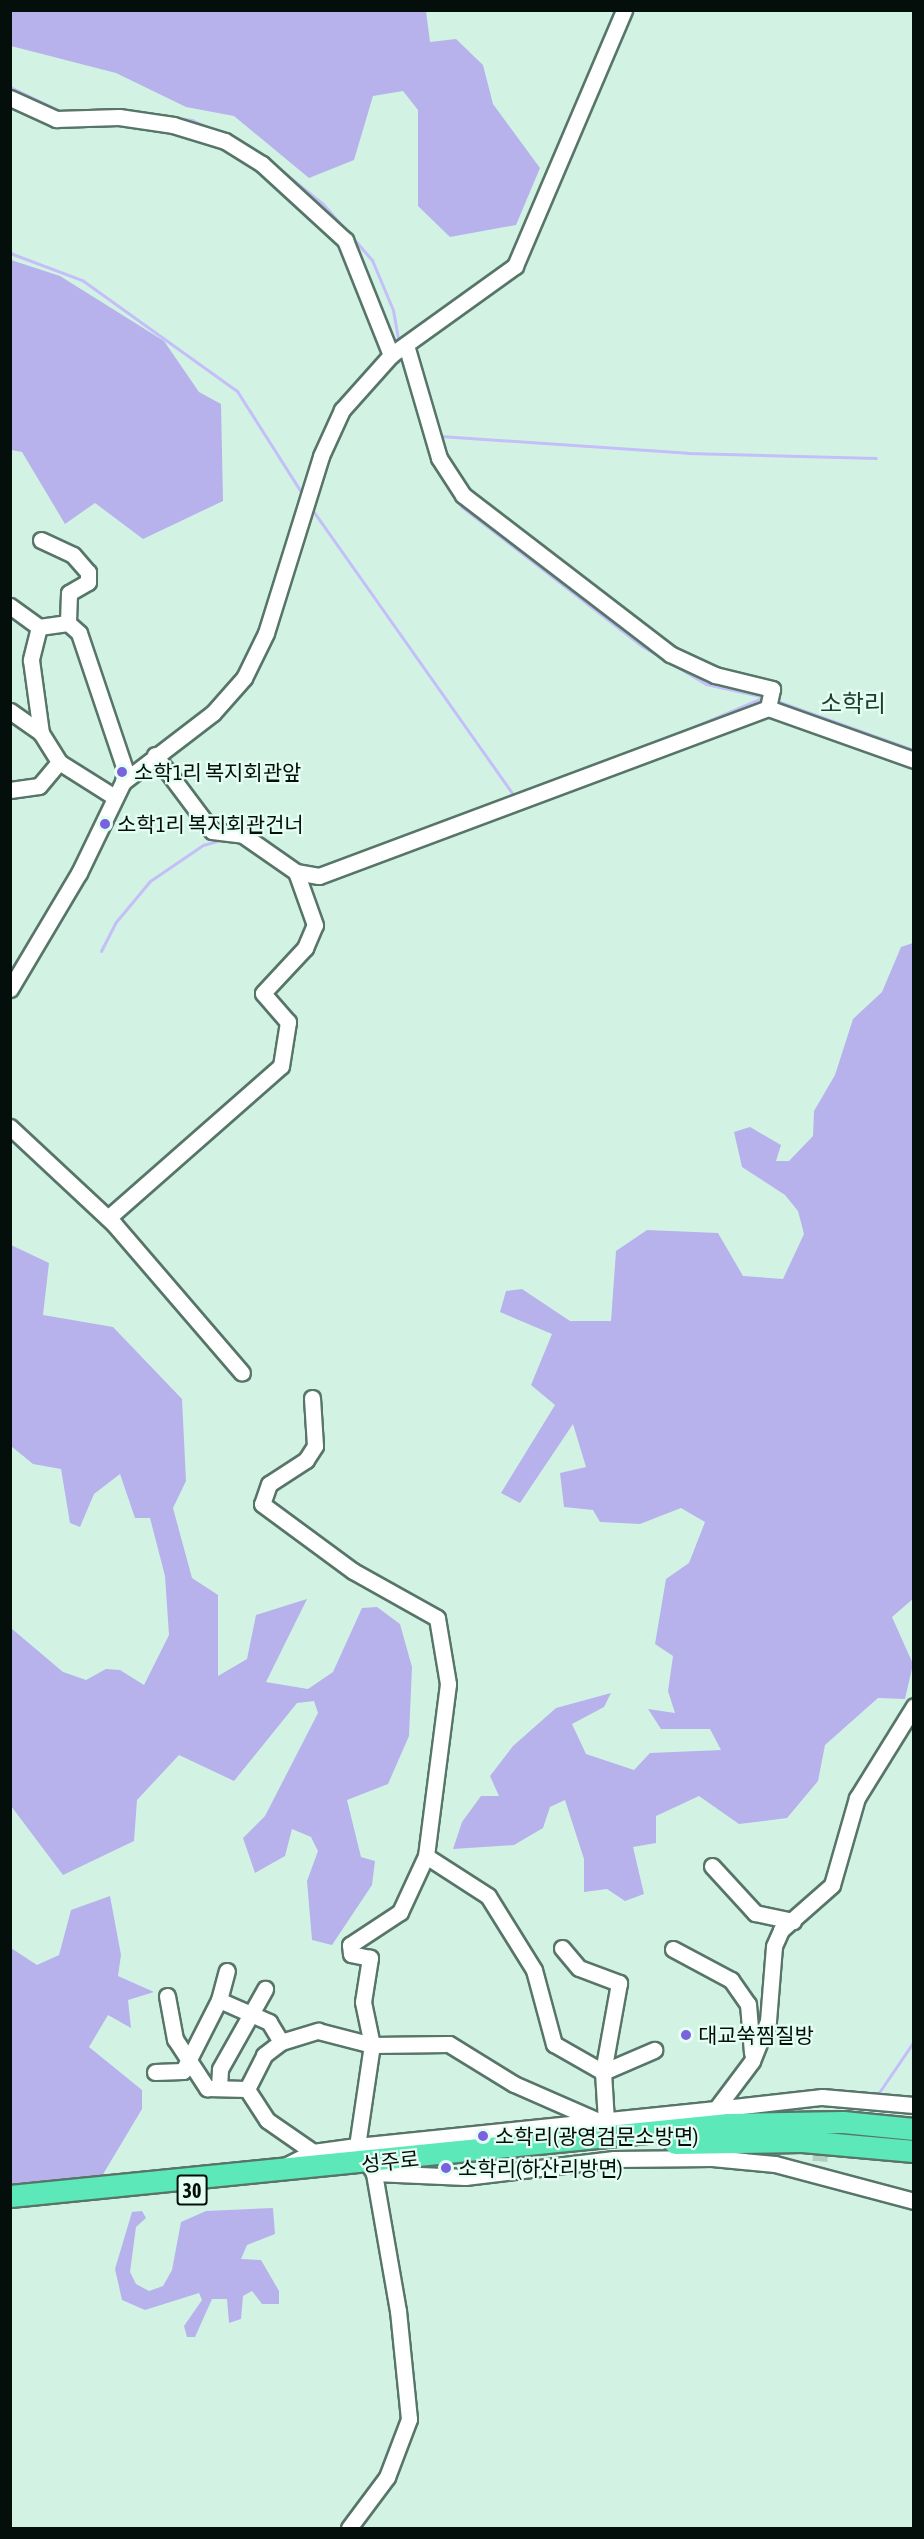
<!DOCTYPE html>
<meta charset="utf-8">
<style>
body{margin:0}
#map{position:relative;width:924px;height:2539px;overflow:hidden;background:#d2f3e4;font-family:"Asap Condensed","Noto Sans KR",sans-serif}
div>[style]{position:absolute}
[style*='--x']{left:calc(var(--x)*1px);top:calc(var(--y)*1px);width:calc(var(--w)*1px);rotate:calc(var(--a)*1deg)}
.forest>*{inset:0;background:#b7b2ec}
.stream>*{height:3px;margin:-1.5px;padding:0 1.5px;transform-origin:1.5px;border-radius:1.5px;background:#c4bff9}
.minor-tunnel>*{height:15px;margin-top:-7.5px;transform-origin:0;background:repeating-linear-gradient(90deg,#b3d1c3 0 15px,transparent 0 23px)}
.roads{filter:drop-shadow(2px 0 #577569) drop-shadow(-2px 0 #577569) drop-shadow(0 2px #577569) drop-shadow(0 -2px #577569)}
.minor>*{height:15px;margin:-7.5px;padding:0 7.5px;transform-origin:7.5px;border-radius:7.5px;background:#fff}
.highway>*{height:21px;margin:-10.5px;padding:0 10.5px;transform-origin:10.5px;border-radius:10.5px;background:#5de8b9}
.dots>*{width:16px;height:16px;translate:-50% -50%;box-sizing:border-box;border:3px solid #e4fef3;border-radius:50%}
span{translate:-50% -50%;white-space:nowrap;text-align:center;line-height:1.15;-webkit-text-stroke:4.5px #e4fef3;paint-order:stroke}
.shield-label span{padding:2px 4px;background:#e4fef3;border:2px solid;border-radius:4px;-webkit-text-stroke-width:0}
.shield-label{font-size:20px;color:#040e0a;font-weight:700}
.poi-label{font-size:21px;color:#040e0a}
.left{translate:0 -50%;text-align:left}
.street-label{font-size:21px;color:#040e0a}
.quarter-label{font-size:24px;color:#213d32}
.frame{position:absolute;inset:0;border:12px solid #040e0a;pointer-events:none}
</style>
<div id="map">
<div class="forest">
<i style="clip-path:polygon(11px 10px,426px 11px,430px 42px,456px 39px,483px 65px,493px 104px,540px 168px,516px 225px,450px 237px,418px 206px,418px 110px,403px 91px,373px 96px,354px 160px,309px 178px,234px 116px,186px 107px,116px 73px,11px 46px)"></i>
<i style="clip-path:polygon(11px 260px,60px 276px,164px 341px,199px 392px,221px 404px,223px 501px,143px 539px,95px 503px,65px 524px,22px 452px,11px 450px)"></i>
<i style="clip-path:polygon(913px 943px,914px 1598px,892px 1617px,913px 1664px,905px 1699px,878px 1698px,825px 1745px,818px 1781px,787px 1818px,739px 1824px,699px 1796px,656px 1816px,656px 1843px,633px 1847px,644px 1894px,625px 1901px,607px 1889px,584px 1892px,584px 1859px,565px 1800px,550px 1807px,543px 1828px,514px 1845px,453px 1849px,462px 1822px,481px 1796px,499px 1796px,490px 1776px,513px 1746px,556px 1708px,611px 1693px,604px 1707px,572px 1724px,586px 1754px,634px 1770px,650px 1753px,721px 1750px,710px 1729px,661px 1729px,648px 1709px,675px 1713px,668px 1691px,673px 1656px,655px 1644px,666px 1579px,689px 1563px,705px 1522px,681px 1508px,640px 1524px,600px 1522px,593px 1510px,564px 1507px,560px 1473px,586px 1467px,573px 1424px,520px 1503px,501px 1493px,555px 1405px,531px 1385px,552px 1334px,500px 1312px,506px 1291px,522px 1289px,570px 1321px,611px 1321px,616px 1251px,647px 1230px,718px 1233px,743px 1276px,783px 1279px,804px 1234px,798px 1211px,785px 1195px,742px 1167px,734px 1132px,750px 1127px,781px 1145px,776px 1161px,789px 1161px,813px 1136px,814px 1111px,835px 1075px,853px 1019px,882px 992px,901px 947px)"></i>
<i style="clip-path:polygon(11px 1245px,49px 1263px,43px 1315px,113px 1327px,182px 1399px,186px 1481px,173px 1508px,192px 1578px,218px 1595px,218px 1676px,247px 1659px,256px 1615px,307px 1599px,266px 1682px,308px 1689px,333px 1672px,362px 1608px,377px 1607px,400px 1624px,412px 1667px,409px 1736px,388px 1784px,347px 1800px,361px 1857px,375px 1861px,372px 1885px,332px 1945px,312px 1940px,307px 1881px,318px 1851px,311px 1837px,292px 1829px,285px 1856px,255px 1873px,243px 1838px,265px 1816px,318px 1713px,314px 1701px,297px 1703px,234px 1781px,179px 1755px,137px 1800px,134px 1841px,63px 1875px,11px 1806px,11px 1628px,63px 1672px,86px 1680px,106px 1669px,120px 1670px,144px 1685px,169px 1635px,165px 1576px,150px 1518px,135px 1518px,120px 1474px,94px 1494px,80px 1527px,70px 1523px,61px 1469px,33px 1464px,11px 1446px)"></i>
<i style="clip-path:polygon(110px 1896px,121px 1955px,118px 1976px,154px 1992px,128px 2000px,131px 2028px,108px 2015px,89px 2047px,142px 2090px,142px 2109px,102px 2176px,11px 2184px,11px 1948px,37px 1965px,59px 1955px,71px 1910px)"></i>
<i style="clip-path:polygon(273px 2208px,275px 2234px,247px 2245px,241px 2259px,261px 2260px,279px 2291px,279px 2304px,262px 2304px,252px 2291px,243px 2296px,241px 2319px,229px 2323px,227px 2299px,212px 2299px,195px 2337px,187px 2337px,184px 2326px,202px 2300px,199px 2293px,145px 2310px,122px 2300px,115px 2269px,132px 2212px,142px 2211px,146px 2218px,136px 2227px,130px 2272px,136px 2284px,149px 2291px,163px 2286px,172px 2270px,181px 2222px,206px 2211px)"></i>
</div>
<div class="stream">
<i style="--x:10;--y:87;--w:58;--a:25.7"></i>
<i style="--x:135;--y:112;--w:58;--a:8"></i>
<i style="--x:192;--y:120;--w:55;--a:24.7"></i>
<i style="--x:272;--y:163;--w:65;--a:38.8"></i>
<i style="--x:323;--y:204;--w:74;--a:48.8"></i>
<i style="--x:372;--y:260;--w:54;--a:67.2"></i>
<i style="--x:393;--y:310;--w:34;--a:80"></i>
<i style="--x:10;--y:253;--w:77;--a:20.6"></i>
<i style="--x:82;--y:280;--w:191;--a:35.6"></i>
<i style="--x:237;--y:391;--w:123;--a:57.6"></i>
<i style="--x:408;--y:378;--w:84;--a:73.3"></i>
<i style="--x:440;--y:436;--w:248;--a:3.9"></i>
<i style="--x:687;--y:453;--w:189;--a:1.5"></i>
<i style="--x:437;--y:469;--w:45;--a:56.7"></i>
<i style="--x:462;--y:507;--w:227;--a:37.7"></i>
<i style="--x:642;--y:646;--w:74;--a:30.7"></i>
<i style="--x:706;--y:684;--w:60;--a:12.4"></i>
<i style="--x:311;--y:508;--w:352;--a:54.8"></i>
<i style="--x:774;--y:700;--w:149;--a:19.7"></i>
<i style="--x:677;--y:734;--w:92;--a:-23"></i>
<i style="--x:402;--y:837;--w:93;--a:-20.2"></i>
<i style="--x:101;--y:951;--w:31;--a:-63"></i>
<i style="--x:115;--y:923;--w:55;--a:-50.2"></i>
<i style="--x:150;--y:881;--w:64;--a:-34.2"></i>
<i style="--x:203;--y:845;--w:22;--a:-16"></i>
<i style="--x:878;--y:2094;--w:64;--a:-55.8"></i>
</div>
<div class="minor-tunnel">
<i style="--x:820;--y:2161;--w:51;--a:-86.6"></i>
</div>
<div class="roads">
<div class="minor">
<i style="--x:10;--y:98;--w:51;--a:24.5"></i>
<i style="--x:56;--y:119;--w:63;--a:-1.8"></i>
<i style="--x:119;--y:117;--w:55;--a:8.4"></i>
<i style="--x:173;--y:125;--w:54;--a:17.1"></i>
<i style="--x:225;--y:141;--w:44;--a:31.9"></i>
<i style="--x:262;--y:164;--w:113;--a:42.5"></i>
<i style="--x:345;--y:240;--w:124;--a:68.2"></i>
<i style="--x:406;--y:345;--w:118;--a:73.7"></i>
<i style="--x:439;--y:458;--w:44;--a:57"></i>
<i style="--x:463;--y:495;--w:261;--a:37.5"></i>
<i style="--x:670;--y:654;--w:50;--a:25"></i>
<i style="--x:715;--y:675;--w:59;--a:13.8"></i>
<i style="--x:772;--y:689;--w:19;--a:102"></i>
<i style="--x:41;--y:540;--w:35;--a:25"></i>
<i style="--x:73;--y:555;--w:23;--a:49"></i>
<i style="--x:88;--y:572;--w:10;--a:90"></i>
<i style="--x:88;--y:582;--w:22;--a:150"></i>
<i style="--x:69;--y:593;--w:30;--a:92"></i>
<i style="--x:10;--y:606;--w:36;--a:36"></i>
<i style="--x:39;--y:627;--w:29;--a:-8"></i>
<i style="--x:68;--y:623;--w:15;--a:42"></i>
<i style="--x:79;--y:633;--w:145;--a:71.4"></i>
<i style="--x:125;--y:770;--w:12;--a:99"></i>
<i style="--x:39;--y:627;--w:34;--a:104"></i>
<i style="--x:31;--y:660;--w:74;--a:82.2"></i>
<i style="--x:41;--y:733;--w:34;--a:58"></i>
<i style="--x:59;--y:762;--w:64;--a:32.2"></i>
<i style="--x:10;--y:711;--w:38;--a:35"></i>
<i style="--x:155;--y:755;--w:95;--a:53.1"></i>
<i style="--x:212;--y:831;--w:31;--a:7"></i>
<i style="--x:243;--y:835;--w:65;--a:34.9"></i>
<i style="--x:296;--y:872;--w:23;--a:10"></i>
<i style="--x:319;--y:876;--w:479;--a:-20.5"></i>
<i style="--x:768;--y:708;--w:155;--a:19.6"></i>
<i style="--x:10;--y:790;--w:29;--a:-8"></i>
<i style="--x:39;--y:786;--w:31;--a:-50"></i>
<i style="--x:10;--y:989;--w:135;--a:-59.3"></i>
<i style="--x:79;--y:873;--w:101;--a:-64.2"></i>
<i style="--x:123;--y:782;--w:113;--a:-37.5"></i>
<i style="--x:213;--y:713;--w:47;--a:-48.5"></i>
<i style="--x:244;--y:678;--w:50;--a:-63.9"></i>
<i style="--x:266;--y:633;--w:185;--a:-72.7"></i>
<i style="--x:321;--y:456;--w:51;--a:-65.5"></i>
<i style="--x:342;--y:410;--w:74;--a:-48.3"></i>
<i style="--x:391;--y:355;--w:153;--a:-35.7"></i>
<i style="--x:515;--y:266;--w:278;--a:-66.9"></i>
<i style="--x:10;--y:1127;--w:142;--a:43"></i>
<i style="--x:114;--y:1224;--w:196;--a:49.3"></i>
<i style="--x:108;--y:1218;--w:230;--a:-41.3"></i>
<i style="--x:281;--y:1066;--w:45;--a:-81"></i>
<i style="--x:288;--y:1022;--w:38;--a:-131"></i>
<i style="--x:263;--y:993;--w:62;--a:-47"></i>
<i style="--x:305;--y:948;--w:25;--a:-67"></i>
<i style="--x:315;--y:925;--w:56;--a:-109.7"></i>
<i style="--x:312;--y:1398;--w:48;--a:86.4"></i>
<i style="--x:315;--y:1446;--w:17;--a:123"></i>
<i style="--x:306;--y:1460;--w:44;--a:147"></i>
<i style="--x:269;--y:1484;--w:21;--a:109"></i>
<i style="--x:262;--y:1504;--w:113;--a:36.4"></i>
<i style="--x:353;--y:1571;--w:96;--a:29.2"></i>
<i style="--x:437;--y:1618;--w:67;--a:80.5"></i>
<i style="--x:448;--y:1684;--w:173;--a:97.3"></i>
<i style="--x:426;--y:1856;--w:74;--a:32.8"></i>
<i style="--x:488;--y:1896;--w:87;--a:58.1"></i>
<i style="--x:534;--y:1970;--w:77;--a:74.9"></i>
<i style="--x:554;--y:2044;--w:56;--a:29.7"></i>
<i style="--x:603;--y:2072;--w:65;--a:86.5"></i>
<i style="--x:712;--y:1866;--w:64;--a:47.5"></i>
<i style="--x:755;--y:1913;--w:39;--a:12"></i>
<i style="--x:562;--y:1948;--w:26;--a:50"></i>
<i style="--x:579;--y:1968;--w:43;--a:20.6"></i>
<i style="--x:619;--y:1983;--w:90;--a:100.2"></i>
<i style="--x:603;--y:2072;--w:56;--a:-23.3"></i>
<i style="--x:673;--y:1949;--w:66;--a:28.1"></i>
<i style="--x:731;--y:1980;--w:29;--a:55"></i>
<i style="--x:748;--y:2004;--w:49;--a:85.3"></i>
<i style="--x:167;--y:1996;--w:44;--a:79.5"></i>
<i style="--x:175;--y:2039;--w:59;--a:56.9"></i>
<i style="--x:207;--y:2088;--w:40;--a:1.4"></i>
<i style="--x:219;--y:2000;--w:55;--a:23.7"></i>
<i style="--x:269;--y:2022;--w:23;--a:59"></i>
<i style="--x:155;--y:2072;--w:28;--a:-2"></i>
<i style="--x:183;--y:2071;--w:80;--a:-63.1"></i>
<i style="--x:219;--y:2000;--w:30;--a:-75"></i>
<i style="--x:219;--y:2088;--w:19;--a:-87"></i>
<i style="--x:220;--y:2069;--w:92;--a:-60.6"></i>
<i style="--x:716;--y:2109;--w:107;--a:-6.5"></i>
<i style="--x:822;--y:2097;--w:92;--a:5"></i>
<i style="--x:313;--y:2152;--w:56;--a:-145.2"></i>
<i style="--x:267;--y:2120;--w:37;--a:-123"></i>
<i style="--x:247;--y:2089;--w:38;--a:-63"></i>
<i style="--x:264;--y:2055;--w:21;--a:-37"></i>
<i style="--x:281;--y:2042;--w:39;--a:-17"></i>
<i style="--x:318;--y:2031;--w:56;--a:14.5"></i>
<i style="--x:372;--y:2045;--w:77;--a:-0.7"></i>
<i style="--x:449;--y:2044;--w:76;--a:31.6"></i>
<i style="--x:514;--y:2084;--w:95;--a:23.6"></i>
<i style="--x:287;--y:2165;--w:29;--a:-27"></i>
<i style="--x:313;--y:2152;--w:44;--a:-7.8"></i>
<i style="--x:357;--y:2146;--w:361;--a:-5.9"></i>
<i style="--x:716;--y:2109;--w:60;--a:-53.1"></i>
<i style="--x:752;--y:2061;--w:43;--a:-68.2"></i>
<i style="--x:768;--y:2021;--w:75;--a:-85.4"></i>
<i style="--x:774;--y:1946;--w:17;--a:-66"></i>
<i style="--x:781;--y:1930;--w:68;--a:-41.4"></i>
<i style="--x:832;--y:1885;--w:91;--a:-74"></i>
<i style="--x:857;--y:1798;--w:108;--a:-58.2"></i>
<i style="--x:374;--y:2173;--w:91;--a:2.5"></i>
<i style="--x:465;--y:2177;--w:150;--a:-6.9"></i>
<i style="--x:614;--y:2159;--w:98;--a:-0.6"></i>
<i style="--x:712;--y:2158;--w:63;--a:5.4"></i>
<i style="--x:775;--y:2164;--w:144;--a:14.9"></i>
<i style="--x:349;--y:2528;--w:64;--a:-53.3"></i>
<i style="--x:387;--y:2477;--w:62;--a:-69.2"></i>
<i style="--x:409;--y:2419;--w:109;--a:-95.8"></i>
<i style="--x:398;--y:2311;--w:140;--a:-99.9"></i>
<i style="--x:374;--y:2173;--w:32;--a:-122"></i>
<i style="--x:357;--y:2146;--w:102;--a:-81.6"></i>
<i style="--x:372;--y:2045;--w:44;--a:-101.8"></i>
<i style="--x:363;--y:2002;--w:45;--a:-81"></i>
<i style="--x:370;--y:1958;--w:19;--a:-168"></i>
<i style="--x:351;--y:1954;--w:9;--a:-96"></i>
<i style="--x:350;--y:1945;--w:60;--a:-33.4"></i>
<i style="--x:400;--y:1912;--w:62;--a:-65.1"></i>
</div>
<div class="highway">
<i style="--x:675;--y:2143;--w:127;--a:-0.9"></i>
<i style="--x:802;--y:2141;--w:112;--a:5.1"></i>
<i style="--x:10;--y:2196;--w:722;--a:-5.73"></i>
<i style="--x:728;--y:2124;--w:115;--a:-1"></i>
<i style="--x:843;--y:2122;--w:71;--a:5.6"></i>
</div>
</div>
<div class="dots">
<i style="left:122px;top:772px;background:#7962dd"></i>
<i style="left:105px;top:824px;background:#7962dd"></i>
<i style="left:686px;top:2035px;background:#7962dd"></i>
<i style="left:483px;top:2136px;background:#7962dd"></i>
<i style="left:446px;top:2168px;background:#7962dd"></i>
</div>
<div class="shield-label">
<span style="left:192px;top:2190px">30</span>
</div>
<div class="poi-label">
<span class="left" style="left:134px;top:772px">소학1리 복지회관앞</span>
<span class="left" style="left:117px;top:824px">소학1리 복지회관건너</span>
<span class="left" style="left:698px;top:2035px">대교쑥찜질방</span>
<span class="left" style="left:495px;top:2136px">소학리(광영검문소방면)</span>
<span class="left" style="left:458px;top:2168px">소학리(하산리방면)</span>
</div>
<div class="street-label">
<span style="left:390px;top:2161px;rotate:-6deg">성주로</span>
</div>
<div class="quarter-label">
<span style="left:853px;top:704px">소학리</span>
</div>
<div class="frame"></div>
</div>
